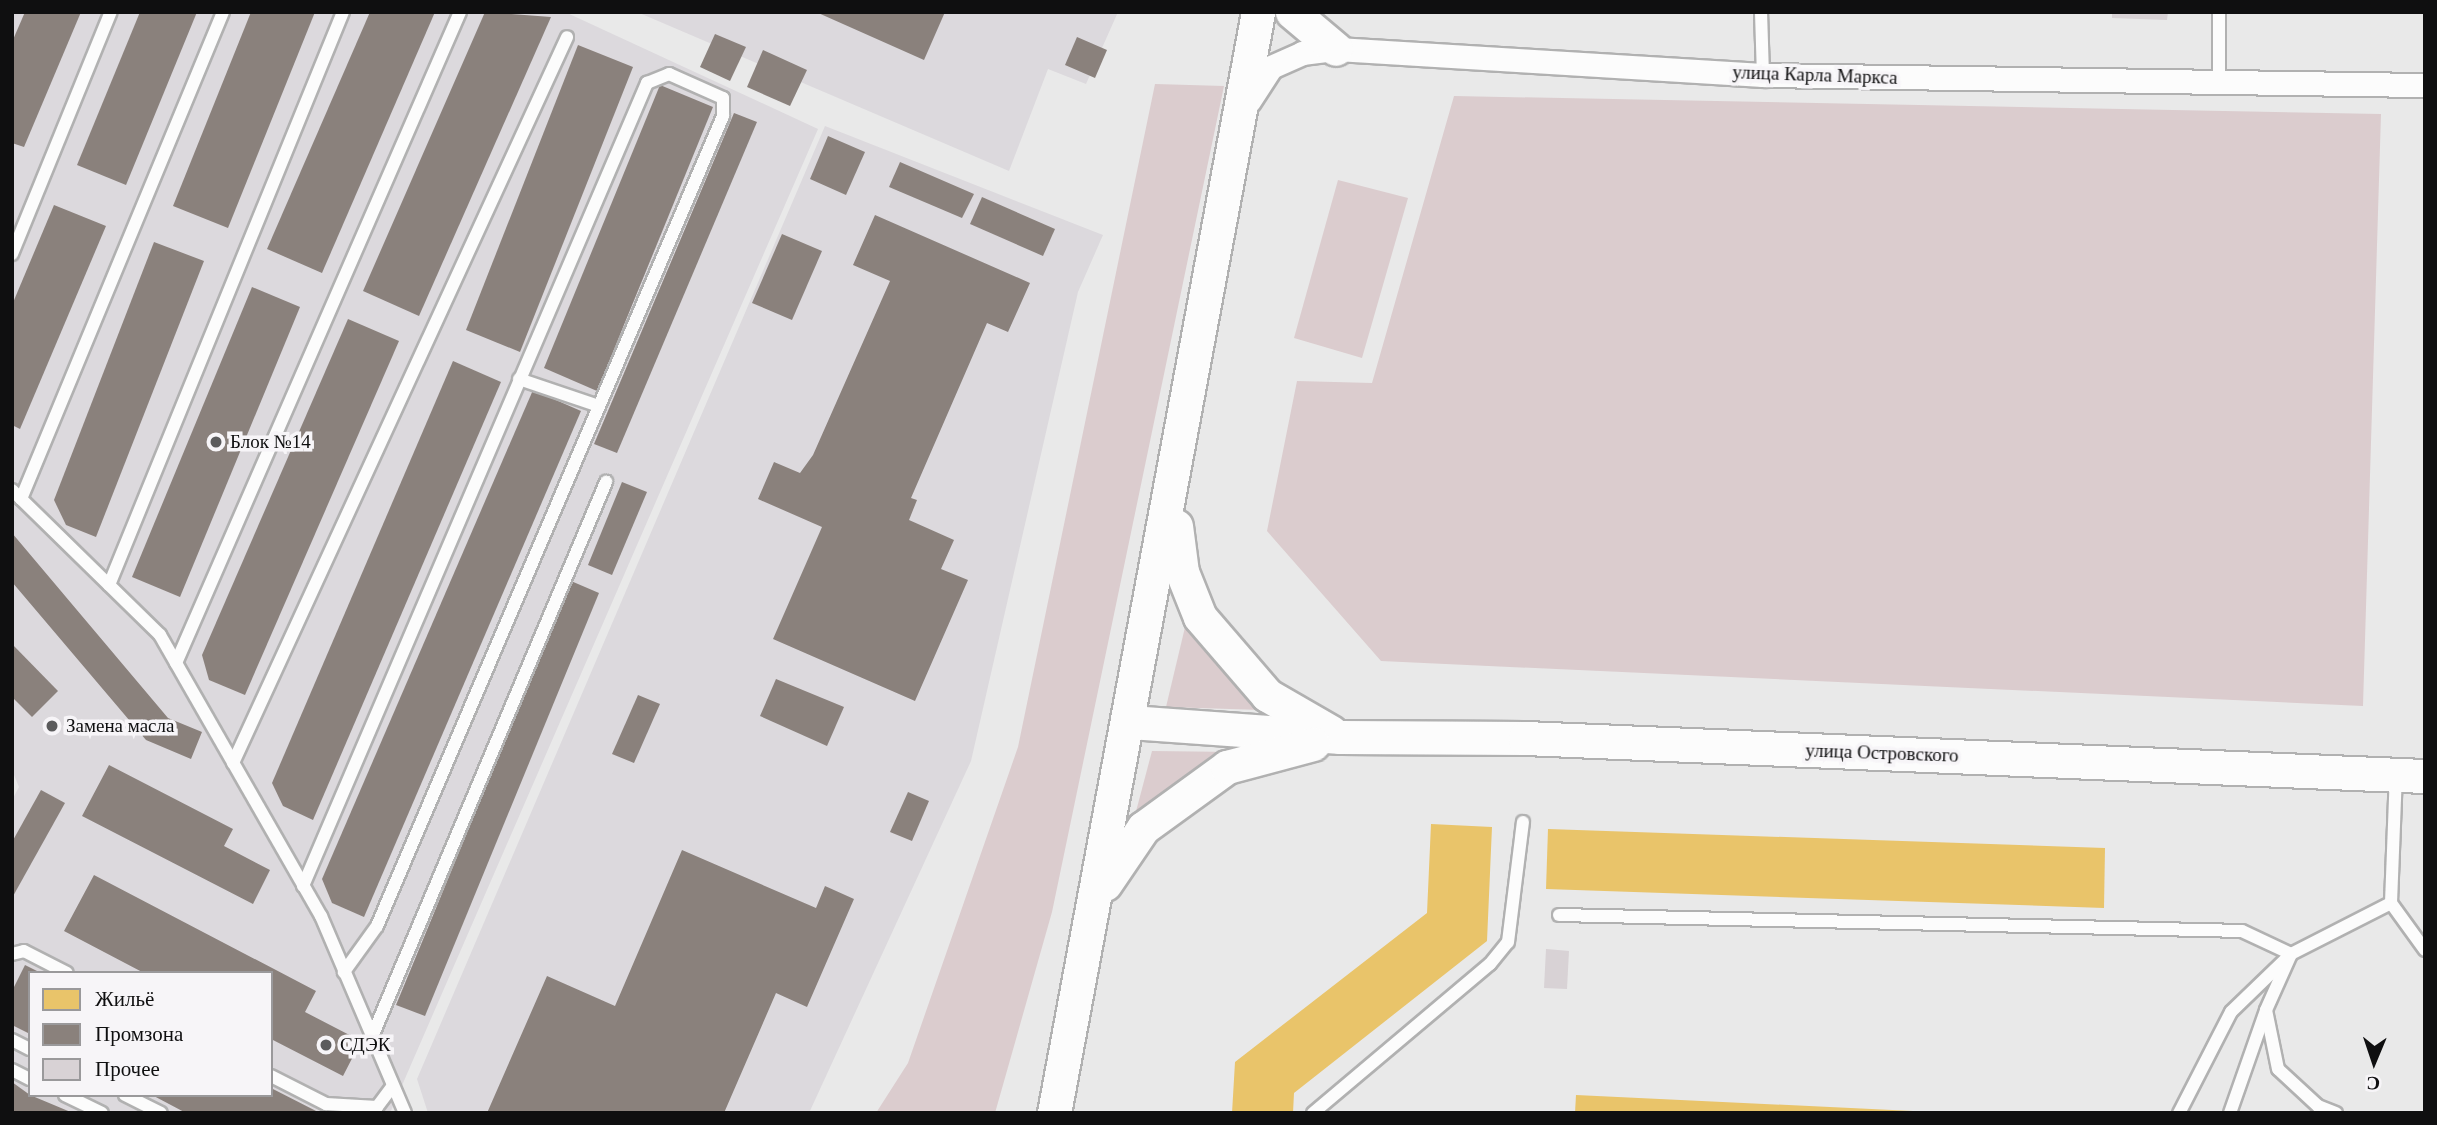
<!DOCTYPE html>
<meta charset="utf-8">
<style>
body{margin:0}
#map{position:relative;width:2437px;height:1125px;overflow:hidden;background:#e9e9e9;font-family:"Times New Roman",serif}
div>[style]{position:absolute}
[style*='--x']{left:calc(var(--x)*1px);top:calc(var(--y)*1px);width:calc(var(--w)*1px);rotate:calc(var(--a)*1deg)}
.built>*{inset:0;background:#dcd9dd}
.green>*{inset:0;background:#dbccce}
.homes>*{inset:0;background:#e9c46a}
.industry>*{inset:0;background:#8a817c}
.building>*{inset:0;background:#d8d2d5}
.roads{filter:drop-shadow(2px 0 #b1b1b1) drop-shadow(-2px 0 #b1b1b1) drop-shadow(0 2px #b1b1b1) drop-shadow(0 -2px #b1b1b1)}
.lane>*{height:12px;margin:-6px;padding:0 6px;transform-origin:6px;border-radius:6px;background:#fcfcfc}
.street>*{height:23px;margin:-11.5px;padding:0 11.5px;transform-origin:11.5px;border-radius:11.5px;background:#fcfcfc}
.secondary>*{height:33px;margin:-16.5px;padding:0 16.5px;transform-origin:16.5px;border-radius:16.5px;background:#fcfcfc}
.dots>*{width:19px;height:19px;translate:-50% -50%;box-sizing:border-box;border:4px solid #f7f5f8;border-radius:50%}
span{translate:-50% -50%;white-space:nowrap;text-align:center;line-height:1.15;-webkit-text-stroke:7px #f7f5f8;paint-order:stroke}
.street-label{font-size:19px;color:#0f0f10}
.poi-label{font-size:19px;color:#0f0f10}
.left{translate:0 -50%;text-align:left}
.frame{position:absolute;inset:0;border:14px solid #0f0f10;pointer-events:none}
.legend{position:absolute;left:28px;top:971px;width:245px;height:126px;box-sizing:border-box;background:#f7f5f8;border:2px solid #9a999b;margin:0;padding:9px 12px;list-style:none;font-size:21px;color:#0f0f10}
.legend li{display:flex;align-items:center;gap:14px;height:35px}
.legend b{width:35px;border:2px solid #9a999b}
.north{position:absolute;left:2339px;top:1027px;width:70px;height:70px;-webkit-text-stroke:5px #f7f5f8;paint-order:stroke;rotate:182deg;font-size:19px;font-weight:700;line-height:28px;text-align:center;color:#0f0f10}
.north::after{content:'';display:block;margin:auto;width:24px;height:32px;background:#0f0f10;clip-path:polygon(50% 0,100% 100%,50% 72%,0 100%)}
</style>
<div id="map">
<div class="built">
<i style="clip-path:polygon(evenodd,12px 12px,565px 12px,818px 129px,390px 1113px,12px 1113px,12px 800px,19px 787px,12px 770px,12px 12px,30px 973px,271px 973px,271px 1095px,30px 1095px,30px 973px)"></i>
<i style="clip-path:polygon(637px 12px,1118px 12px,1086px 84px,1048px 69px,1009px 171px)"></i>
<i style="clip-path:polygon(825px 126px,1103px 235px,1078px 292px,971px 761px,809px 1113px,428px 1113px,417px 1079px)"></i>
</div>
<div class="green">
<i style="clip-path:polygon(1155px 84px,1224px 86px,1052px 912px,995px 1113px,876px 1113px,908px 1063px,1018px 747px)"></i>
<i style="clip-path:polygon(1454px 96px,2381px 114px,2363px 706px,1381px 661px,1267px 531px,1297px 381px,1372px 383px)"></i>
<i style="clip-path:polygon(1338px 180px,1408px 198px,1362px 358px,1294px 338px)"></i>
<i style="clip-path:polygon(1186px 623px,1262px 710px,1166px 707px)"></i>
<i style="clip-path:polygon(1152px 751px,1235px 752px,1134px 819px)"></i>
</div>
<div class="homes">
<i style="clip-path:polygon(1431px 824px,1492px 827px,1487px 941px,1294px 1093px,1293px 1113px,1232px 1113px,1235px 1062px,1427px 913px)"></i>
<i style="clip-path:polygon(1548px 829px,2105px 848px,2104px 908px,1546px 889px)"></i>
<i style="clip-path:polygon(1576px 1095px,1913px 1111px,1913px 1113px,1575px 1113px)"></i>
</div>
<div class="industry">
<i style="clip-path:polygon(25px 12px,81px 12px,24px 147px,12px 143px,12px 42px)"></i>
<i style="clip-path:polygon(140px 12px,197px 12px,126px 185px,77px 165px)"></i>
<i style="clip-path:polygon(251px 12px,315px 12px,228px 228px,173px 206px)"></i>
<i style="clip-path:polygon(370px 12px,435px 12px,322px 273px,267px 249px)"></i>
<i style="clip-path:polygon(485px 12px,551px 17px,419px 316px,363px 291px)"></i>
<i style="clip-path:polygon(816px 12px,945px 12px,924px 60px)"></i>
<i style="clip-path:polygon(715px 34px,746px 47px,730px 81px,700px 67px)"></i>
<i style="clip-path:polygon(1077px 37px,1107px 50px,1095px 78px,1065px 65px)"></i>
<i style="clip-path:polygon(578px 45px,633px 67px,520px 352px,466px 330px)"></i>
<i style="clip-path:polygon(763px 50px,807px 70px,790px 106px,747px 87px)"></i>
<i style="clip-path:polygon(660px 85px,713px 107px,597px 391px,544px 368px)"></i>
<i style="clip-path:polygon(734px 113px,757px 122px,617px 453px,594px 444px)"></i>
<i style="clip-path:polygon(828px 136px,865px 152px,846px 195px,810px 179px)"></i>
<i style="clip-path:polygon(900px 162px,974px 194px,962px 218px,889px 187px)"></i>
<i style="clip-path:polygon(982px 197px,1055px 229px,1043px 256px,970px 224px)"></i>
<i style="clip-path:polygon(54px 205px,106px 226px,20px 429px,12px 425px,12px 305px)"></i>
<i style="clip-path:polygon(875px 215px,1030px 283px,1008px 332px,987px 323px,911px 498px,917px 500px,909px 520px,954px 540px,941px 569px,968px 580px,915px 701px,773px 639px,822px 527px,758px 499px,774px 462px,800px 473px,813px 455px,890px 281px,853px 265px)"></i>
<i style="clip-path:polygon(782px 234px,822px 251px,792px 320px,752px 303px)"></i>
<i style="clip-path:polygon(154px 242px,204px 261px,96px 537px,66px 525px,54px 500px)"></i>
<i style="clip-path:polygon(252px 287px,300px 307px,180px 597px,132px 577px)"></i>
<i style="clip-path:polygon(348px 319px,399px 341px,245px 695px,209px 680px,202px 655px)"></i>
<i style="clip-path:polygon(453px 361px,501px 382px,313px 820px,283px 806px,272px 783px)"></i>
<i style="clip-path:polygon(533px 390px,581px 411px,364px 917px,332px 903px,322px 879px)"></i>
<i style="clip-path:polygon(622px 482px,647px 492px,612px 575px,588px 565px)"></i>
<i style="clip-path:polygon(12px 533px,168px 718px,202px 732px,191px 759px,146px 740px,12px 582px)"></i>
<i style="clip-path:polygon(571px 581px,599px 593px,425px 1016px,396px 1005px)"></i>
<i style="clip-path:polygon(12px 644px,58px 691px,32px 717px,12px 697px)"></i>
<i style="clip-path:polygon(776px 679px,844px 707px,827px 746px,760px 716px)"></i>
<i style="clip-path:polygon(638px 695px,660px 704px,634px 763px,612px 754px)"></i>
<i style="clip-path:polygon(109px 765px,233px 829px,224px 846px,270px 870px,253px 904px,82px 816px)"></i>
<i style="clip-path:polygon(41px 790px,65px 803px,12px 898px,12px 842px)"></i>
<i style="clip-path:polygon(908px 792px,929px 801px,912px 841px,890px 832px)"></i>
<i style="clip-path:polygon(682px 850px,816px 908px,825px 886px,854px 899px,807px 1007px,776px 993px,724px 1113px,487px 1113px,547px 976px,615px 1006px)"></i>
<i style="clip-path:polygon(94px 875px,316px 991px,305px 1012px,361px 1041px,343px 1076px,271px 1039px,271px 973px,144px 973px,64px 931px)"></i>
<i style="clip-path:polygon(25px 965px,41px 973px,30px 973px,30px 1034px,12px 1025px,12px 991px)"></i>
<i style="clip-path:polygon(12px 1082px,30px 1095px,73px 1113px,12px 1113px)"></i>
<i style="clip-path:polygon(271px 1088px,320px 1113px,186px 1113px,152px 1095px,271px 1095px)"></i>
</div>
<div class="building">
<i style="clip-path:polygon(2112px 12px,2168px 12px,2167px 20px,2112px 18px)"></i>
<i style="clip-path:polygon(1546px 949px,1569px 951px,1567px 989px,1544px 988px)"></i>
</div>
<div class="roads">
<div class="lane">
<i style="--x:1761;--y:12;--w:63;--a:88.2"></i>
<i style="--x:2219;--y:84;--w:72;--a:-90"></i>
<i style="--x:12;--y:254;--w:261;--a:-67.8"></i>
<i style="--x:519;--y:379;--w:81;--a:18.7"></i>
<i style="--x:12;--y:490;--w:207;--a:44.4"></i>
<i style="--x:160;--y:635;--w:324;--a:60.2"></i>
<i style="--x:321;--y:916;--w:214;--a:66.9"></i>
<i style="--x:21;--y:499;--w:527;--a:-67.47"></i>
<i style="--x:109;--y:585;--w:619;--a:-67.79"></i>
<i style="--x:176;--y:663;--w:710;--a:-66.43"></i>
<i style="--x:233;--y:763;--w:799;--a:-65.29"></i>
<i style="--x:303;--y:886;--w:874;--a:-66.81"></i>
<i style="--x:647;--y:83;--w:24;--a:-22"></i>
<i style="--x:669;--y:74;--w:59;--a:24"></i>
<i style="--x:723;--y:98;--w:18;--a:90"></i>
<i style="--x:723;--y:116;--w:881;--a:113.13"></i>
<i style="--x:377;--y:926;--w:57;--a:125.7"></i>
<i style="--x:2391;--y:903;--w:129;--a:-87.8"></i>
<i style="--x:1559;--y:915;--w:683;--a:1.34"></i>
<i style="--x:2242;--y:931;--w:54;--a:25.1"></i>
<i style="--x:2291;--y:954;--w:83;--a:136"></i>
<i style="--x:2231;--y:1012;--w:114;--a:117.2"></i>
<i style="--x:12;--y:954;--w:12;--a:-14"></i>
<i style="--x:24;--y:951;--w:48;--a:27.1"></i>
<i style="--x:371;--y:1039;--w:605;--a:-67.12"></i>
<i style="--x:12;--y:1040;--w:20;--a:27"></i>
<i style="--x:12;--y:1070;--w:20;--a:27"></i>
<i style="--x:271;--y:1076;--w:62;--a:27"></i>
<i style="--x:326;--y:1104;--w:51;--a:3.4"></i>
<i style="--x:377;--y:1107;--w:26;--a:-53"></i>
<i style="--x:65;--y:1095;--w:41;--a:25.9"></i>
<i style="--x:125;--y:1095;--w:40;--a:26.6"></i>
<i style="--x:1313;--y:1113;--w:231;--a:-40.1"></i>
<i style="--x:1490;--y:964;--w:28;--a:-51"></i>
<i style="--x:1508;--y:942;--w:121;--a:-82.9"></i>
<i style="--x:2230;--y:1113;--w:109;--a:-70.7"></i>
<i style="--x:2336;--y:1113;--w:19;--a:-159"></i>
<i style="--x:2318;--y:1106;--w:54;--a:-137.2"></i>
<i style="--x:2278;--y:1069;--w:60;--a:-101.5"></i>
<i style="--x:2266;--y:1010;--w:61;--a:-65.9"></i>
<i style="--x:2291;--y:954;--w:112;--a:-27"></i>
<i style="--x:2391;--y:903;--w:58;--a:54.1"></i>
</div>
<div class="street">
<i style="--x:1249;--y:101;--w:40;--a:-57.1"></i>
<i style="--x:1271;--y:67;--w:34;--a:-24"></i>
<i style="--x:1302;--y:53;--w:34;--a:-7"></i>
<i style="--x:1336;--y:49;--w:428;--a:3.5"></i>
<i style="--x:1763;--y:75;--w:662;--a:0.87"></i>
</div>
<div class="secondary">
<i style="--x:1292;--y:12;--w:57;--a:40.1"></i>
<i style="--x:1176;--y:526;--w:46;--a:82.6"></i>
<i style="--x:1182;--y:572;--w:48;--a:68.2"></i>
<i style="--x:1200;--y:617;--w:103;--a:49.3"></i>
<i style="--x:1267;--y:695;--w:74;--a:30"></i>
<i style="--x:1130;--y:722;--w:211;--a:4.1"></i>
<i style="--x:1340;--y:737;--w:185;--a:0.3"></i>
<i style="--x:1525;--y:738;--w:901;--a:2.42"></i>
<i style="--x:1105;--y:884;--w:68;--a:-55.8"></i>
<i style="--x:1143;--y:828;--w:104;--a:-36"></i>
<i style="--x:1227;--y:767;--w:89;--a:-15"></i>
<i style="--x:1054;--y:1113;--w:1120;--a:-79.5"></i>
</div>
</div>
<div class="dots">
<i style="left:216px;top:442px;background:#5b5b5c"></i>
<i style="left:52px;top:726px;background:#5b5b5c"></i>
<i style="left:326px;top:1045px;background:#5b5b5c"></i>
</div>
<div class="street-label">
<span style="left:1815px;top:75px;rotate:2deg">улица Карла Маркса</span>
<span style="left:1882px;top:753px;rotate:2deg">улица Островского</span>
</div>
<div class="poi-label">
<span class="left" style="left:230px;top:442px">Блок №14</span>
<span class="left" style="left:66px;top:726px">Замена масла</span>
<span class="left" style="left:340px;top:1045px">СДЭК</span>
</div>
<div class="frame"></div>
<ul class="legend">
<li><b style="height:19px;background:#e9c46a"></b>Жильё</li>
<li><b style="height:19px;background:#8a817c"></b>Промзона</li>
<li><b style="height:19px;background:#d8d2d5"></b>Прочее</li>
</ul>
<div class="north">С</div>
</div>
